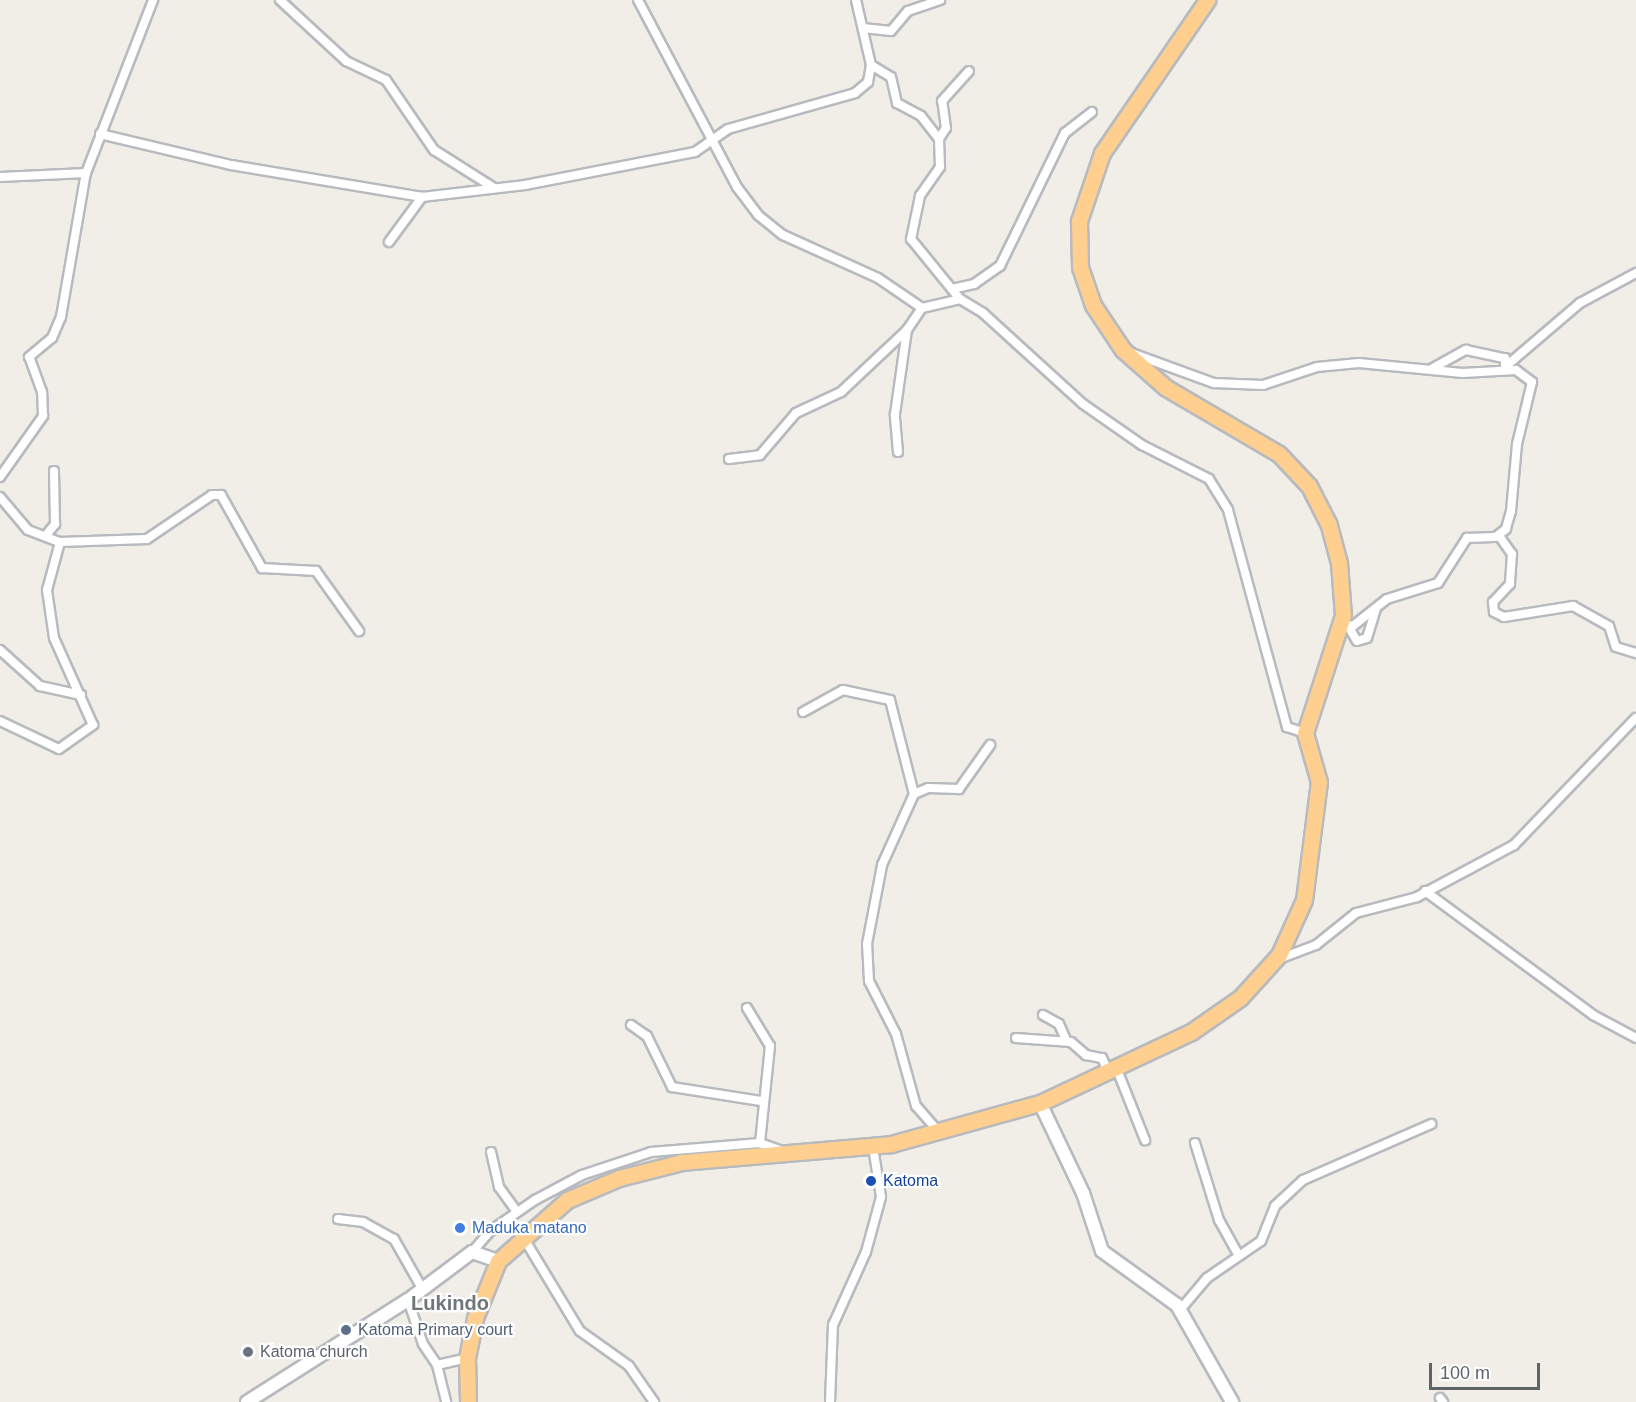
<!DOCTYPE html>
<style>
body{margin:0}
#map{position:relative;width:1636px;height:1402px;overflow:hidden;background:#f1ede7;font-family:Helvetica,sans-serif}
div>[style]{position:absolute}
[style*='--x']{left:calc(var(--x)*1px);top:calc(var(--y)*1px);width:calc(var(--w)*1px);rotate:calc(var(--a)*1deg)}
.roads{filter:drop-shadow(2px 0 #b7babe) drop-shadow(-2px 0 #b7babe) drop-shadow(0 2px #b7babe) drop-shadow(0 -2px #b7babe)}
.street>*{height:8px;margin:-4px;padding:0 4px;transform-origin:4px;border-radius:4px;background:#fff}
.secondary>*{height:12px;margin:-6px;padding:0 6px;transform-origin:6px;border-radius:6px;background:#fff}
.highway>*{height:15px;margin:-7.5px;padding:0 7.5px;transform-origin:7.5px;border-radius:7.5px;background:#ffcf90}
.dots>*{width:16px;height:16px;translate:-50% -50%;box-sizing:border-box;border:3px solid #fff;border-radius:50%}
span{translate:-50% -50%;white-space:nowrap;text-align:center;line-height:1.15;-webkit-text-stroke:4.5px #fff;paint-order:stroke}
.transit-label{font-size:16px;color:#164399}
.left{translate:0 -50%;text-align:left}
.shop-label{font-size:16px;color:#366cbe}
.service-label{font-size:16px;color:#4e5e75}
.worship-label{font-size:16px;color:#5b616d}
.quarter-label{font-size:20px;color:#6f767a;font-weight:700}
.scale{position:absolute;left:1429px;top:1363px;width:111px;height:27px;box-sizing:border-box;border:3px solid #5e6468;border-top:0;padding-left:8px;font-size:18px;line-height:21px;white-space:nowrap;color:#5e6468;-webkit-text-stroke:4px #fff;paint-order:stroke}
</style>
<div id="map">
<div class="roads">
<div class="street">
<i style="--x:280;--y:0;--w:90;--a:42.7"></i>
<i style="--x:346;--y:61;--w:44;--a:25.4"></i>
<i style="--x:386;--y:80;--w:85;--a:55.6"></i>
<i style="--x:434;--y:150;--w:71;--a:32.3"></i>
<i style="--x:638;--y:0;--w:212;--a:62.1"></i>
<i style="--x:737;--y:187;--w:35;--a:53"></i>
<i style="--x:758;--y:215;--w:32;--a:39"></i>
<i style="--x:783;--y:235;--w:104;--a:24.4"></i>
<i style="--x:878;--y:278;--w:53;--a:34.3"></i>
<i style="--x:922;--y:308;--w:39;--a:-13"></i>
<i style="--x:856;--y:0;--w:67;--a:77"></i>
<i style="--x:871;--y:65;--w:23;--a:31"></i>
<i style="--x:891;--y:77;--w:27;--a:77"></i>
<i style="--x:897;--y:103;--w:27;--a:28"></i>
<i style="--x:921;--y:116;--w:29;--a:52"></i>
<i style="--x:939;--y:139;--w:28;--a:88"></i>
<i style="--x:940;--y:167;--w:35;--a:125"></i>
<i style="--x:920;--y:196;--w:44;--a:101.8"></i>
<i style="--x:911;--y:239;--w:77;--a:50.8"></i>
<i style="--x:960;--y:299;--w:27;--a:31"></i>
<i style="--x:983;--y:313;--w:135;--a:42.3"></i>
<i style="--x:1083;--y:404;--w:72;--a:34.8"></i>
<i style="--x:1142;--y:445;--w:75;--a:26.9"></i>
<i style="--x:1209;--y:479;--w:36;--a:58"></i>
<i style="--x:1228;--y:510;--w:225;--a:74.8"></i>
<i style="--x:1287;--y:727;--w:19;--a:18"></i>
<i style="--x:863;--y:28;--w:28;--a:6"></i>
<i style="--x:891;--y:31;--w:26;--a:-50"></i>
<i style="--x:908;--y:11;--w:34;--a:-19"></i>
<i style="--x:100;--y:134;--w:135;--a:13.3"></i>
<i style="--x:231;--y:165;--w:194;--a:9.5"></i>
<i style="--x:422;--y:197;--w:104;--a:-6.6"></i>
<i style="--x:525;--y:185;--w:173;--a:-11"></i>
<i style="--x:695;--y:152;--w:40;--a:-34.9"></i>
<i style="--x:728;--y:129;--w:132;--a:-15.8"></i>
<i style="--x:855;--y:93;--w:17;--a:-40"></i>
<i style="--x:868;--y:82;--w:17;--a:-80"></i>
<i style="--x:939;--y:139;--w:13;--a:-58"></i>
<i style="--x:946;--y:128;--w:27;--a:-98"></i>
<i style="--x:942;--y:101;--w:40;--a:-48"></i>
<i style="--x:0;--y:177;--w:86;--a:-2.7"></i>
<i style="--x:389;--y:242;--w:56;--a:-53.7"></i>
<i style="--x:952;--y:289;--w:23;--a:-13"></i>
<i style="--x:974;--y:284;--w:32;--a:-35"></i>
<i style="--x:1000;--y:266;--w:148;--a:-64"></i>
<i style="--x:1065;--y:133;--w:34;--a:-38"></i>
<i style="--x:1126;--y:351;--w:94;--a:20"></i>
<i style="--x:1214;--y:383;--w:49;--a:2.3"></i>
<i style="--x:1263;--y:385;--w:57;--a:-18.4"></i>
<i style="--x:1317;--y:367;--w:42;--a:-5.4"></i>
<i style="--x:1359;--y:363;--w:104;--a:5.5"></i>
<i style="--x:1463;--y:373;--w:53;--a:-3.2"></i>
<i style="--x:1516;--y:370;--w:20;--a:37"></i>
<i style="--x:1532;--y:382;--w:64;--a:103.6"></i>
<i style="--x:1517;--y:444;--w:67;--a:95.1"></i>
<i style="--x:1511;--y:511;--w:19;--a:106"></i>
<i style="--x:1506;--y:529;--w:11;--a:142"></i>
<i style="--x:1505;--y:367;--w:99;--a:-40.5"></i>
<i style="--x:1580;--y:303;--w:64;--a:-28.2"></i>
<i style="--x:1433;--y:368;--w:38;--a:-29"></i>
<i style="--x:1466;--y:350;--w:40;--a:12"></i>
<i style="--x:1505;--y:358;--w:9;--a:90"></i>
<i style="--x:898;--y:452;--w:38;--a:-95"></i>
<i style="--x:895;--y:414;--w:85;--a:-81.9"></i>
<i style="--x:729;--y:459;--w:31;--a:-7"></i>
<i style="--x:760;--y:455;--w:55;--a:-49.4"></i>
<i style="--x:796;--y:413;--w:50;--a:-25"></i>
<i style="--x:841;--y:392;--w:91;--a:-43.2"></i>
<i style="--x:907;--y:330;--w:27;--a:-56"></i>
<i style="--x:0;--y:477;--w:75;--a:-54.8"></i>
<i style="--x:43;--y:416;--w:24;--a:-92"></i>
<i style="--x:42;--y:392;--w:37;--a:-110"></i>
<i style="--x:29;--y:357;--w:30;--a:-40"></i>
<i style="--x:52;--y:338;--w:23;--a:-67"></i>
<i style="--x:61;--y:317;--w:146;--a:-80.2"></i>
<i style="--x:86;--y:173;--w:186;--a:-68.8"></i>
<i style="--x:0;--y:497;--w:43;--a:49.7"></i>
<i style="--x:28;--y:530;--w:34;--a:21"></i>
<i style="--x:60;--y:542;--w:87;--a:-2"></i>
<i style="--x:147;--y:539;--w:78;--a:-34.1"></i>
<i style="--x:212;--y:495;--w:9;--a:0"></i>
<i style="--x:221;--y:495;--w:84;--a:60.7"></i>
<i style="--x:262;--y:568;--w:54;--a:3.2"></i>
<i style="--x:316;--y:571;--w:74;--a:54.4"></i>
<i style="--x:47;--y:534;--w:13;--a:-51"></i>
<i style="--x:55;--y:524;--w:53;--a:-91.1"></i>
<i style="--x:1341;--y:624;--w:12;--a:9"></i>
<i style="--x:1353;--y:626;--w:43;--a:-38.5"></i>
<i style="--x:1387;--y:599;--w:53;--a:-17.4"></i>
<i style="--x:1438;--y:583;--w:54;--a:-57.2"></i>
<i style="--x:1467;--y:538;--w:33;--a:-2"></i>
<i style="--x:1500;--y:537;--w:21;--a:55"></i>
<i style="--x:1512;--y:554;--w:30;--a:94"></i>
<i style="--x:1510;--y:584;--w:25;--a:133"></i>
<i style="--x:1493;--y:602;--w:10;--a:84"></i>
<i style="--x:1494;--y:612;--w:11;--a:27"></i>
<i style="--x:1504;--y:617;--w:70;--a:-9.1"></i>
<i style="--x:1573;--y:606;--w:41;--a:29.1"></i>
<i style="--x:1609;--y:626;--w:22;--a:72"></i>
<i style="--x:1616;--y:647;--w:21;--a:17"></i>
<i style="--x:1348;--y:626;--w:17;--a:59"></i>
<i style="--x:1357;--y:641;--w:10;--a:-17"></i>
<i style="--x:1367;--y:638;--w:31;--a:-73"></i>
<i style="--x:0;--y:650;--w:54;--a:42"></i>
<i style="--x:40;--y:686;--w:42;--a:12.4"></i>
<i style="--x:803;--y:712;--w:46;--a:-28.8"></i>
<i style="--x:843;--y:690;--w:48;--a:12"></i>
<i style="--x:890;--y:700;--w:97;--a:75.7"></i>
<i style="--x:0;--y:721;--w:65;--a:25.4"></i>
<i style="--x:59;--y:749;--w:42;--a:-35.2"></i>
<i style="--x:93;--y:725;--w:95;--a:-114.1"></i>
<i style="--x:54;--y:638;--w:49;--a:-98.3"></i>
<i style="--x:47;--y:590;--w:50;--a:-74.8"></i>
<i style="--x:1425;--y:891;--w:209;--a:36.4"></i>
<i style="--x:1593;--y:1015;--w:49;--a:28.1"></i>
<i style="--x:1276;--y:960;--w:43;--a:-20.6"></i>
<i style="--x:1316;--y:945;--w:51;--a:-38.7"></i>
<i style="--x:1356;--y:913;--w:63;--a:-14.7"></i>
<i style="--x:1417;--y:897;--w:110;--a:-28.2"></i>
<i style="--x:1514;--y:845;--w:176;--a:-46.2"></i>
<i style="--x:747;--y:1008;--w:44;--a:58.8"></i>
<i style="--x:770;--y:1046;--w:98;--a:95.9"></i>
<i style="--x:1043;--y:1015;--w:18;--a:29"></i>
<i style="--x:1059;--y:1024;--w:17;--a:66"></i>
<i style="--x:631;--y:1025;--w:19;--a:35"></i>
<i style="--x:647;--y:1036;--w:57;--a:63.9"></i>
<i style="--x:672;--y:1087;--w:90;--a:8.9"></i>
<i style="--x:1016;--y:1038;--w:55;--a:4.2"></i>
<i style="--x:1071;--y:1042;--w:20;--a:41"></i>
<i style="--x:1086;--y:1055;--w:16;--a:11"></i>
<i style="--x:1102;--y:1058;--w:14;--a:65"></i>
<i style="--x:1116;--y:1067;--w:79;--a:68.3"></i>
<i style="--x:938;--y:1131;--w:33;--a:-131"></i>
<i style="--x:916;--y:1106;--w:75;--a:-105.5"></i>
<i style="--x:896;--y:1034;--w:59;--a:-117"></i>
<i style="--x:869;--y:981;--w:37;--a:-93"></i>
<i style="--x:867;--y:944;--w:80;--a:-79.2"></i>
<i style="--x:882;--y:865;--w:78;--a:-65.7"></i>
<i style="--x:914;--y:794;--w:15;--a:-23"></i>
<i style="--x:928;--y:788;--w:31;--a:2"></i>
<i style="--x:959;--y:789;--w:54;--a:-54.8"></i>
<i style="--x:1195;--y:1143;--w:81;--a:72.7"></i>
<i style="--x:1219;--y:1220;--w:41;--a:60.9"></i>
<i style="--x:491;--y:1152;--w:36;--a:77"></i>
<i style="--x:499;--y:1187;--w:31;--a:54"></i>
<i style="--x:338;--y:1219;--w:25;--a:7"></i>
<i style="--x:363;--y:1222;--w:35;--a:29"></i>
<i style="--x:394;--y:1239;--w:56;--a:60.3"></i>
<i style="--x:523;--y:1237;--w:110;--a:58.8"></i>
<i style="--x:580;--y:1331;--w:60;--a:35.5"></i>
<i style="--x:629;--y:1366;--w:44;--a:55.2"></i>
<i style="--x:472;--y:1252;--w:28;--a:-49"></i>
<i style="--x:490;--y:1231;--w:55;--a:-34.6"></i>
<i style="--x:535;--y:1200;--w:53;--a:-28"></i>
<i style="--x:582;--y:1175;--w:73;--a:-18.4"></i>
<i style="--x:651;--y:1152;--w:109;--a:-4.7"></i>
<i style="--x:760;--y:1143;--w:23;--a:20"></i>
<i style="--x:408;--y:1300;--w:46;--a:71.2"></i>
<i style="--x:423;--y:1344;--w:25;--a:56"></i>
<i style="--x:437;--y:1365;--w:38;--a:76"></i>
<i style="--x:1180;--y:1310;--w:42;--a:-49.8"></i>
<i style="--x:1207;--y:1278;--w:65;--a:-34.4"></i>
<i style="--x:1261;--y:1241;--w:38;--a:-68"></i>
<i style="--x:1275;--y:1206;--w:38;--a:-43"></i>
<i style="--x:1303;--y:1180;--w:140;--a:-23.6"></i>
<i style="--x:437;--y:1365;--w:31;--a:-13"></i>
<i style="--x:1440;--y:1398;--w:5;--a:53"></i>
<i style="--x:830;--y:1402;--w:77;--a:-87.8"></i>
<i style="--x:833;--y:1325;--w:80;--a:-65.7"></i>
<i style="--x:866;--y:1252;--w:57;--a:-74.7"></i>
<i style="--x:881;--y:1197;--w:51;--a:-99.1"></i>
</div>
<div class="secondary">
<i style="--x:1040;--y:1103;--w:100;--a:64.5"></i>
<i style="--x:1083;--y:1193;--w:61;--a:71.9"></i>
<i style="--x:1102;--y:1251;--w:92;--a:35.8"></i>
<i style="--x:1177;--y:1305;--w:112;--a:60.4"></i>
<i style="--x:247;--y:1402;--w:191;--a:-32.4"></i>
<i style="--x:408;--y:1300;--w:80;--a:-36.9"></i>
<i style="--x:472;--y:1252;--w:28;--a:19"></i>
</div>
<div class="highway">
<i style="--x:468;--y:1402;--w:44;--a:-91.3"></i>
<i style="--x:467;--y:1358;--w:41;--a:-78.7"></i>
<i style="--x:475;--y:1318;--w:61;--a:-68"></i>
<i style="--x:498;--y:1261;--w:92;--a:-41.5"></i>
<i style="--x:567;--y:1200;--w:56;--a:-22.9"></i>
<i style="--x:619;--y:1178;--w:65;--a:-14.3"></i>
<i style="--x:682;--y:1162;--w:210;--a:-4.9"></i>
<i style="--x:891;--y:1144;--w:155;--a:-15.4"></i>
<i style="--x:1040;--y:1103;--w:167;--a:-25.2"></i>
<i style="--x:1191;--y:1032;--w:60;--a:-34.8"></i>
<i style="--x:1240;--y:998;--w:58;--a:-47.8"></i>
<i style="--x:1279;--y:955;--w:60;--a:-65.6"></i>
<i style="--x:1304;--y:900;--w:119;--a:-82.8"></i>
<i style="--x:1319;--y:782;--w:51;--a:-105.9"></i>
<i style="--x:1305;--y:733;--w:124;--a:-72.1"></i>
<i style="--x:1343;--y:615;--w:52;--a:-94.4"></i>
<i style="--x:1339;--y:563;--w:39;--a:-105"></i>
<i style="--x:1329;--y:525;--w:44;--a:-117.1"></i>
<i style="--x:1309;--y:486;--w:44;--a:-133.2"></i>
<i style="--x:1279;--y:454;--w:132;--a:-149.6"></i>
<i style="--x:1165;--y:387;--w:56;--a:-138.6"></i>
<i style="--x:1123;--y:350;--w:54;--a:-123.7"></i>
<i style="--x:1093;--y:305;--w:40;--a:-108.9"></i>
<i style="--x:1080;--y:267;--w:46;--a:-91.2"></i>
<i style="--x:1079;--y:221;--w:72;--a:-71.3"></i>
<i style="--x:1102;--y:153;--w:186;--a:-55.5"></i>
</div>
</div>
<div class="dots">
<i style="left:871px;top:1181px;background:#1a4fb4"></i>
<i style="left:460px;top:1228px;background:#3f7fe0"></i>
<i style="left:346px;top:1330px;background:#5c6f8a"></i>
<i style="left:248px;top:1352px;background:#6b7280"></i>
</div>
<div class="transit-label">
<span class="left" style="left:883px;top:1181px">Katoma</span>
</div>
<div class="shop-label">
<span class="left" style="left:472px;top:1228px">Maduka matano</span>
</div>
<div class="service-label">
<span class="left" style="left:358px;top:1330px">Katoma Primary court</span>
</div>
<div class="worship-label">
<span class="left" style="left:260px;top:1352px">Katoma church</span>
</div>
<div class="quarter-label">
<span style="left:450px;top:1303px">Lukindo</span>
</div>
<div class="scale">100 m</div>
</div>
